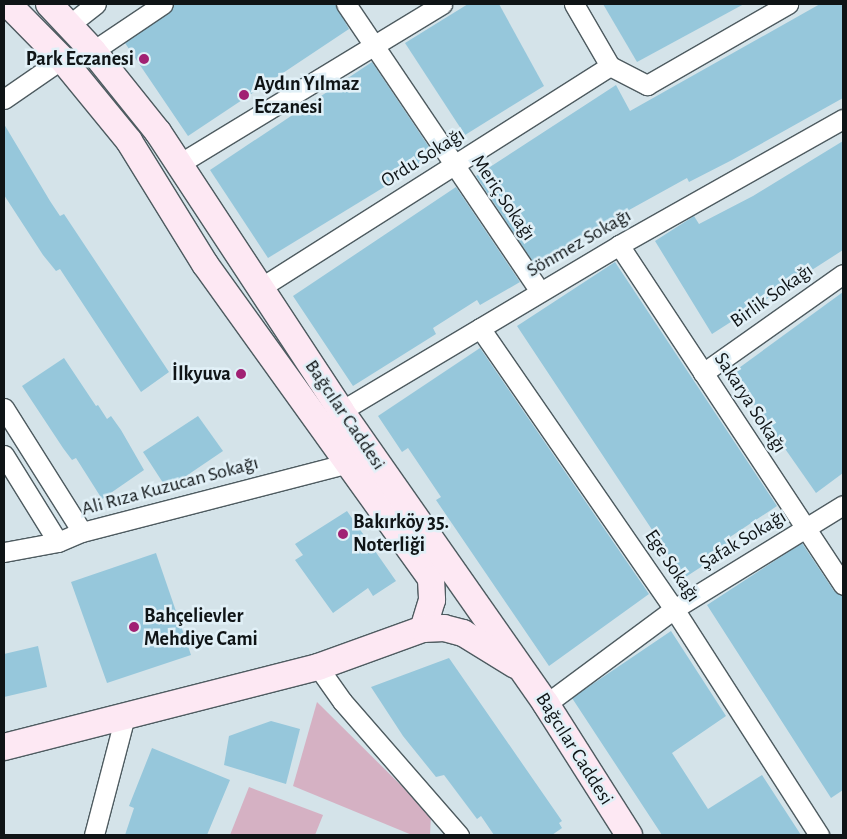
<!DOCTYPE html>
<meta charset="utf-8">
<style>
body{margin:0}
#map{position:relative;width:847px;height:839px;overflow:hidden;background:#d4e3e9;font-family:"Alegreya Sans",sans-serif}
div>[style]{position:absolute}
[style*='--x']{left:calc(var(--x)*1px);top:calc(var(--y)*1px);width:calc(var(--w)*1px);rotate:calc(var(--a)*1deg)}
.green>*{inset:0;background:#d5b1c3}
.building>*{inset:0;background:#96c7db}
.roads{filter:drop-shadow(1px 0 #4e5b60) drop-shadow(-1px 0 #4e5b60) drop-shadow(0 1px #4e5b60) drop-shadow(0 -1px #4e5b60)}
.minor>*{height:19px;margin:-9.5px;padding:0 9.5px;transform-origin:9.5px;border-radius:9.5px;background:#fff}
.secondary>*{height:26px;margin:-13px;padding:0 13px;transform-origin:13px;border-radius:13px;background:#fde8f3}
.dots>*{width:14px;height:14px;translate:-50% -50%;box-sizing:border-box;border:2px solid #e1f0f7;border-radius:50%}
span{translate:-50% -50%;white-space:nowrap;text-align:center;line-height:1.15;-webkit-text-stroke:5px #e1f0f7;paint-order:stroke}
.poi-label{font-size:20px;color:#0f1416;font-weight:700}
.right{translate:-100% -50%;text-align:right}
.left{translate:0 -50%;text-align:left}
.street-label{font-size:20px;color:#0f1416}
.frame{position:absolute;inset:0;border:5px solid #0f1416;pointer-events:none}
</style>
<div id="map">
<div class="green">
<i style="clip-path:polygon(317px 702px,431px 815px,430px 835px,412px 835px,293px 786px)"></i>
<i style="clip-path:polygon(249px 787px,323px 815px,315px 835px,230px 835px)"></i>
</div>
<div class="building">
<i style="clip-path:polygon(174px 4px,335px 4px,349px 29px,188px 136px,125px 43px,169px 13px)"></i>
<i style="clip-path:polygon(468px 4px,499px 4px,544px 86px,465px 135px,405px 43px)"></i>
<i style="clip-path:polygon(603px 4px,744px 4px,637px 62px)"></i>
<i style="clip-path:polygon(820px 4px,843px 4px,843px 98px,732px 160px,689px 182px,687px 178px,582px 236px,537px 268px,476px 176px,616px 85px,630px 111px)"></i>
<i style="clip-path:polygon(372px 62px,435px 156px,268px 258px,210px 170px)"></i>
<i style="clip-path:polygon(4px 124px,50px 201px,60px 216px,64px 214px,169px 372px,141px 392px,60px 269px,56px 271px,43px 255px,4px 195px)"></i>
<i style="clip-path:polygon(843px 141px,843px 250px,712px 334px,655px 241px,694px 216px,699px 224px,753px 196px)"></i>
<i style="clip-path:polygon(456px 187px,520px 282px,480px 305px,477px 300px,433px 328px,436px 334px,353px 386px,293px 296px)"></i>
<i style="clip-path:polygon(615px 262px,777px 506px,727px 539px,732px 547px,684px 578px,517px 326px)"></i>
<i style="clip-path:polygon(843px 292px,843px 473px,816px 493px,732px 373px)"></i>
<i style="clip-path:polygon(480px 348px,649px 594px,549px 666px,436px 500px,441px 497px,408px 448px,402px 452px,378px 416px)"></i>
<i style="clip-path:polygon(64px 358px,96px 406px,98px 405px,107px 419px,111px 416px,121px 430px,144px 470px,102px 499px,76px 458px,72px 460px,63px 448px,22px 386px)"></i>
<i style="clip-path:polygon(198px 416px,223px 451px,167px 489px,143px 452px)"></i>
<i style="clip-path:polygon(347px 511px,396px 581px,373px 596px,368px 588px,333px 613px,295px 560px,303px 555px,295px 544px)"></i>
<i style="clip-path:polygon(802px 543px,834px 591px,843px 596px,843px 790px,831px 798px,707px 605px)"></i>
<i style="clip-path:polygon(156px 553px,191px 655px,107px 683px,71px 582px)"></i>
<i style="clip-path:polygon(671px 631px,726px 716px,672px 753px,708px 809px,762px 775px,801px 835px,662px 835px,572px 698px)"></i>
<i style="clip-path:polygon(38px 646px,47px 687px,4px 697px,4px 654px)"></i>
<i style="clip-path:polygon(449px 658px,562px 821px,559px 823px,562px 828px,552px 835px,494px 835px,481px 816px,477px 819px,444px 775px,436px 777px,403px 736px,371px 687px)"></i>
<i style="clip-path:polygon(271px 721px,300px 729px,286px 784px,224px 765px,229px 736px)"></i>
<i style="clip-path:polygon(152px 748px,230px 780px,207px 835px,125px 835px,134px 808px,129px 806px)"></i>
</div>
<div class="roads">
<div class="minor">
<i style="--x:346;--y:4;--w:347;--a:56"></i>
<i style="--x:574;--y:4;--w:72;--a:59.9"></i>
<i style="--x:610;--y:66;--w:42;--a:27.2"></i>
<i style="--x:647;--y:85;--w:163;--a:-29.9"></i>
<i style="--x:69;--y:25;--w:34;--a:-38"></i>
<i style="--x:93;--y:51;--w:84;--a:-33.9"></i>
<i style="--x:4;--y:99;--w:70;--a:-34.6"></i>
<i style="--x:179;--y:164;--w:308;--a:-31.3"></i>
<i style="--x:619;--y:245;--w:407;--a:56.6"></i>
<i style="--x:260;--y:288;--w:414;--a:-32.4"></i>
<i style="--x:480;--y:328;--w:341;--a:55.4"></i>
<i style="--x:674;--y:609;--w:269;--a:57.3"></i>
<i style="--x:703;--y:373;--w:171;--a:-35.3"></i>
<i style="--x:4;--y:408;--w:146;--a:57.8"></i>
<i style="--x:341;--y:411;--w:324;--a:-30.8"></i>
<i style="--x:619;--y:245;--w:257;--a:-29.4"></i>
<i style="--x:4;--y:455;--w:102;--a:58.2"></i>
<i style="--x:4;--y:552;--w:55;--a:-10.5"></i>
<i style="--x:58;--y:542;--w:26;--a:-23"></i>
<i style="--x:82;--y:532;--w:275;--a:-14.5"></i>
<i style="--x:318;--y:667;--w:42;--a:54.8"></i>
<i style="--x:342;--y:701;--w:178;--a:48.9"></i>
<i style="--x:546;--y:704;--w:159;--a:-36.6"></i>
<i style="--x:674;--y:609;--w:198;--a:-31.6"></i>
<i style="--x:94;--y:835;--w:123;--a:-75.4"></i>
</div>
<div class="secondary">
<i style="--x:8;--y:4;--w:77;--a:45.5"></i>
<i style="--x:62;--y:59;--w:106;--a:50.7"></i>
<i style="--x:129;--y:141;--w:145;--a:58.3"></i>
<i style="--x:205;--y:264;--w:388;--a:54.3"></i>
<i style="--x:431;--y:579;--w:21;--a:87"></i>
<i style="--x:432;--y:600;--w:30;--a:107"></i>
<i style="--x:49;--y:4;--w:64;--a:46.9"></i>
<i style="--x:93;--y:51;--w:104;--a:51.3"></i>
<i style="--x:158;--y:132;--w:334;--a:56.7"></i>
<i style="--x:341;--y:411;--w:358;--a:55"></i>
<i style="--x:546;--y:704;--w:155;--a:57.6"></i>
<i style="--x:4;--y:747;--w:324;--a:-14.3"></i>
<i style="--x:318;--y:667;--w:112;--a:-19.9"></i>
<i style="--x:423;--y:629;--w:21;--a:-3"></i>
<i style="--x:444;--y:628;--w:20;--a:15"></i>
<i style="--x:463;--y:633;--w:61;--a:31.6"></i>
</div>
</div>
<div class="dots">
<i style="left:144px;top:59px;background:#a12173"></i>
<i style="left:244px;top:95px;background:#a12173"></i>
<i style="left:241px;top:374px;background:#a12173"></i>
<i style="left:343px;top:534px;background:#a12173"></i>
<i style="left:134px;top:627px;background:#a12173"></i>
</div>
<div class="poi-label">
<span class="right" style="left:134px;top:59px">Park Eczanesi</span>
<span class="left" style="left:254px;top:96px">Aydın Yılmaz<br>Eczanesi</span>
<span class="right" style="left:231px;top:374px">İlkyuva</span>
<span class="left" style="left:353px;top:534px">Bakırköy 35.<br>Noterliği</span>
<span class="left" style="left:144px;top:628px">Bahçelievler<br>Mehdiye Cami</span>
</div>
<div class="street-label">
<span style="left:423px;top:158px;rotate:-32deg">Ordu Sokağı</span>
<span style="left:503px;top:198px;rotate:56deg">Meriç Sokağı</span>
<span style="left:579px;top:243px;rotate:-30deg">Sönmez Sokağı</span>
<span style="left:772px;top:296px;rotate:-35deg">Birlik Sokağı</span>
<span style="left:750px;top:403px;rotate:57deg">Sakarya Sokağı</span>
<span style="left:345px;top:415px;rotate:56deg">Bağcılar Caddesi</span>
<span style="left:170px;top:486px;rotate:-15deg">Ali Rıza Kuzucan Sokağı</span>
<span style="left:743px;top:540px;rotate:-31deg">Şafak Sokağı</span>
<span style="left:672px;top:566px;rotate:56deg">Ege Sokağı</span>
<span style="left:574px;top:749px;rotate:58deg">Bağcılar Caddesi</span>
</div>
<div class="frame"></div>
</div>
